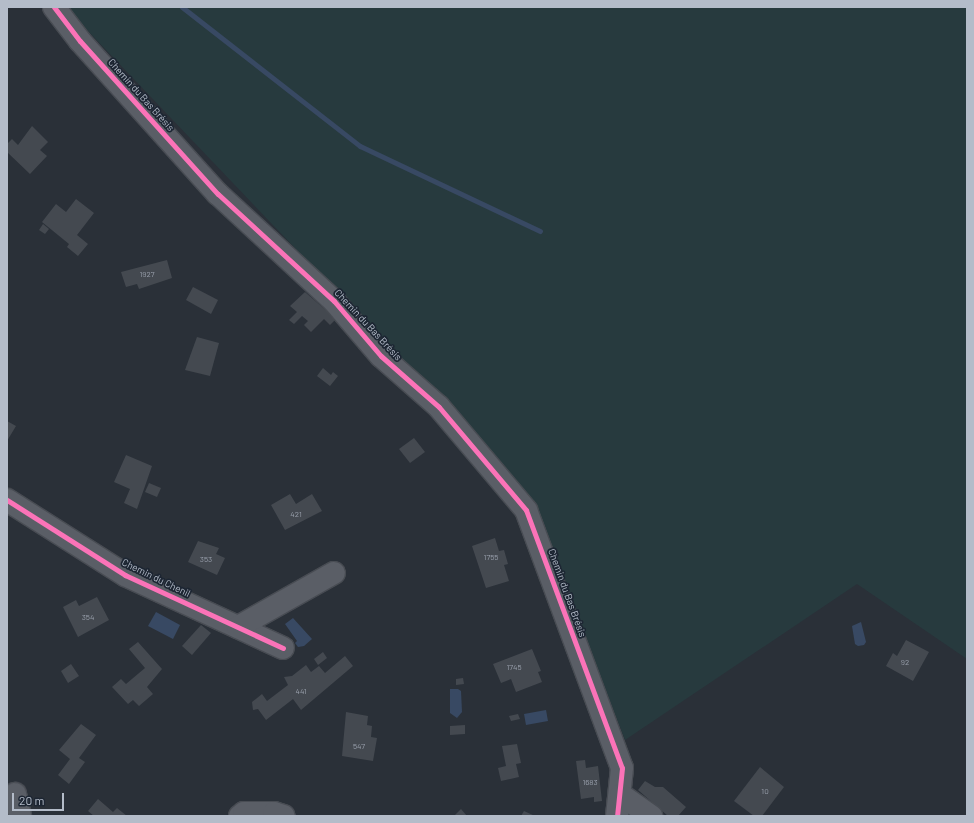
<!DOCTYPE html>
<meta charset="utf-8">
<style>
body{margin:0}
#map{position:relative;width:974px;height:823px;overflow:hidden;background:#2a3038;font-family:Barlow,sans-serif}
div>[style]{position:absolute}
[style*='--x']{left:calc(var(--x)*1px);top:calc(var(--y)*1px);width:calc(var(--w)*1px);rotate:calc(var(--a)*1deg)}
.green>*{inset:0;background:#273a3e}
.water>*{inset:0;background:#384963}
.stream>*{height:5px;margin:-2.5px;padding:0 2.5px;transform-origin:2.5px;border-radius:2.5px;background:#384963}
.building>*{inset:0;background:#444950}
.roads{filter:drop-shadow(1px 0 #484c53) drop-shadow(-1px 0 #484c53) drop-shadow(0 1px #484c53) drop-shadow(0 -1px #484c53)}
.minor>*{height:22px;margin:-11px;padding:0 11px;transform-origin:11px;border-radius:11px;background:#5a5e66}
.cycleway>*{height:5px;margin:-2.5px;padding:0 2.5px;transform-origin:2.5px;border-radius:2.5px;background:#fb73b8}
span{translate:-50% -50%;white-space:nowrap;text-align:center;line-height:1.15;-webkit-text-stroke:3.5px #1d2633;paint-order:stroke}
.number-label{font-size:8px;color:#989fab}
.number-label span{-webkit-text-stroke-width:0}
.street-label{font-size:10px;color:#b4bcc9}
.frame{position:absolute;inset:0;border:8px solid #b4bcc9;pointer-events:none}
.scale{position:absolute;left:12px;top:793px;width:52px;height:18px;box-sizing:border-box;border:2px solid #b4bcc9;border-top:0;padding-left:5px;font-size:12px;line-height:14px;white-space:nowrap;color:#b4bcc9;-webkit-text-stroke:3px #1d2633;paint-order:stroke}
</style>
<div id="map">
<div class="green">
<i style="clip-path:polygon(65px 7px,967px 7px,967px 659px,857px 584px,625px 740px,538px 517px,334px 289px)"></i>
</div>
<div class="water">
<i style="clip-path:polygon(156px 612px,180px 625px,173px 639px,148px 626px)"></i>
<i style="clip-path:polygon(293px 618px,312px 639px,304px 646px,298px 647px,295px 643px,297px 641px,285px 624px)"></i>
<i style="clip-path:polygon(861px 622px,866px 642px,864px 645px,858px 646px,855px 644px,852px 626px)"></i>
<i style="clip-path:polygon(450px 689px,458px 689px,461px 691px,462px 712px,457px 718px,450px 713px)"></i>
<i style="clip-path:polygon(546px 710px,548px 721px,526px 725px,524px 714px)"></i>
</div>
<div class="stream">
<i style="--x:182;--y:7;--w:226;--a:38"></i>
<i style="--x:360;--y:146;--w:199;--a:25.3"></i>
</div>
<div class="building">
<i style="clip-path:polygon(32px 126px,48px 142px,40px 150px,47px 156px,30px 174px,7px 152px,7px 144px,12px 139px,18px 145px)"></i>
<i style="clip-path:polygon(76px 199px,94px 213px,77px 235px,88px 244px,78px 256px,67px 247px,69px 244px,42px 222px,56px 204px,66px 212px)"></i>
<i style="clip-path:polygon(43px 224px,49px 229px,45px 234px,39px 230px)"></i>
<i style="clip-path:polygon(167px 260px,172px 278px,139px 289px,137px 284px,126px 287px,121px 272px)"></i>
<i style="clip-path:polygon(193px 287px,218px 300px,211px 314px,186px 300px)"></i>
<i style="clip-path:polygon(305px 292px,336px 319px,330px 325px,324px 319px,311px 332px,304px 325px,308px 321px,302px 316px,294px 324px,289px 320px,297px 312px,290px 306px)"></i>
<i style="clip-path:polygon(197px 337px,219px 343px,210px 376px,185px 370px)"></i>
<i style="clip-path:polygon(323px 368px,331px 375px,333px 372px,338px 376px,330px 386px,317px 376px)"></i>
<i style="clip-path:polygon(7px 421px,16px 426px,7px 441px)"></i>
<i style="clip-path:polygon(414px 438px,425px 452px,410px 463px,399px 449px)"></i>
<i style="clip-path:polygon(126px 455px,152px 466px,137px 509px,124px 503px,130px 489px,114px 482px)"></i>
<i style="clip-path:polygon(149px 483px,161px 488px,157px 497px,145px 492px)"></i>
<i style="clip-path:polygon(290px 494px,296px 504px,312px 494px,322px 511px,285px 530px,271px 505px)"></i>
<i style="clip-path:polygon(495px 538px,499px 551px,504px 550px,508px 564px,504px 565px,509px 581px,486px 588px,472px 546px)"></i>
<i style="clip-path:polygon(198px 541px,219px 548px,216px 554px,225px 558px,217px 575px,188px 562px)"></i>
<i style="clip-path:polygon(97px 597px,109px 620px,78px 637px,63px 607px,76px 600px,79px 606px)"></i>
<i style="clip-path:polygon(201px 625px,211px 633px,192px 655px,182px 646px)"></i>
<i style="clip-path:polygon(906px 640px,929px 652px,913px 681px,886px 666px,893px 653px,897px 656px)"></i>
<i style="clip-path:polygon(138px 642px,162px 669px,147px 687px,153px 694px,139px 706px,133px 700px,128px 704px,112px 687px,121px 679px,126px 684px,145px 668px,129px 649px)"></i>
<i style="clip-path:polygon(532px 649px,541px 671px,538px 672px,542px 682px,516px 692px,511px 679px,501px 683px,493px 664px)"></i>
<i style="clip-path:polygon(323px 652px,327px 658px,318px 665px,314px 659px)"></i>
<i style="clip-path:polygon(345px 656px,353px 666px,301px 710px,293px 699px,266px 720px,258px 709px,253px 710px,252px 702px,262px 694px,267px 701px,288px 685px,284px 677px,292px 676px,306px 665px,311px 672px,319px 666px,325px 673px)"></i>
<i style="clip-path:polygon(71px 664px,79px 676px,68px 683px,61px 671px)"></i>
<i style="clip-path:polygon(463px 678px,464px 684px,456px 685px,456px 679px)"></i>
<i style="clip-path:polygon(346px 712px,368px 716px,367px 725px,372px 726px,371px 737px,377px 738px,373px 761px,342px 756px)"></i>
<i style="clip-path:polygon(518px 714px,520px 719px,511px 721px,509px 716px)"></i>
<i style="clip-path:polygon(81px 724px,96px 735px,79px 758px,85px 762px,69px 784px,58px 775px,70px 759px,59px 750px)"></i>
<i style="clip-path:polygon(465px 725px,465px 734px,450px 735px,450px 726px)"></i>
<i style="clip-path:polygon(517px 744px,521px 763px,516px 764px,519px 777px,501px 781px,498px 768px,506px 766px,502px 746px)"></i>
<i style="clip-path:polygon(585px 760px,586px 768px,598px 766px,602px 801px,594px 802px,594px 797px,581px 799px,576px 761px)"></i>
<i style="clip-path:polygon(760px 767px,784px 787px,762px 816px,754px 816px,734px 801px)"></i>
<i style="clip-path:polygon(645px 781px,655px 787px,663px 787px,686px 807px,678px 816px,668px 816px,638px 790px)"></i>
<i style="clip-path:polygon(98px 799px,113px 812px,117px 808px,127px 816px,94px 816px,88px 811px)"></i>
<i style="clip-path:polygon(461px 809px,467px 816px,454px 816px)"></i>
<i style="clip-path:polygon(524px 811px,535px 816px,521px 816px)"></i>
</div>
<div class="roads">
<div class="minor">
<i style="--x:54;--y:7;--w:43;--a:52.6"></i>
<i style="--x:80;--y:41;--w:206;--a:48"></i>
<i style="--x:218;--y:194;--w:158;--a:42.7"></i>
<i style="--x:334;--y:301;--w:72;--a:49.5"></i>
<i style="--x:381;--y:356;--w:77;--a:41.3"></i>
<i style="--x:439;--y:407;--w:135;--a:49.8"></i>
<i style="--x:526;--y:510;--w:275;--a:69.6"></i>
<i style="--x:622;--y:768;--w:48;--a:95.9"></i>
<i style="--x:7;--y:500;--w:140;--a:32.4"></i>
<i style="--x:125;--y:575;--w:174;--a:24.8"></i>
<i style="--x:238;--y:627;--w:110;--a:-29.4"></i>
<i style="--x:15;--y:794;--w:23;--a:77"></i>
<i style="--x:621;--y:795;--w:37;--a:35"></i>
<i style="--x:240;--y:816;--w:5;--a:-37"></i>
<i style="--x:244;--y:813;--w:30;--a:0"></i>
<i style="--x:274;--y:813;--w:10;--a:17"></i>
</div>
</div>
<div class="cycleway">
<i style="--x:54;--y:7;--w:43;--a:52.6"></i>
<i style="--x:80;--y:41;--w:206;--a:48"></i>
<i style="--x:218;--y:194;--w:158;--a:42.7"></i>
<i style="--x:334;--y:301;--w:72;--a:49.5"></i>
<i style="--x:381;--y:356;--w:77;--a:41.3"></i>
<i style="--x:439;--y:407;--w:135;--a:49.8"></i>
<i style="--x:526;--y:510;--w:275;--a:69.6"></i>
<i style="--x:622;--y:768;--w:48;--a:95.9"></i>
<i style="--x:7;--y:500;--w:140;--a:32.4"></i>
<i style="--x:125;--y:575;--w:174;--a:24.8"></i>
</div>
<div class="number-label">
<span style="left:147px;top:275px">1927</span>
<span style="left:296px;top:515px">421</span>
<span style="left:491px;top:558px">1755</span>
<span style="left:206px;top:560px">353</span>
<span style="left:88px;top:618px">354</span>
<span style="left:905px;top:663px">92</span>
<span style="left:514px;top:668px">1745</span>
<span style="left:301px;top:692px">441</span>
<span style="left:359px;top:747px">547</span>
<span style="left:590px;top:783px">1683</span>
<span style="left:765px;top:792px">10</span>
</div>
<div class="street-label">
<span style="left:141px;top:95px;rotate:48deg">Chemin du Bas Brésis</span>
<span style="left:368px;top:325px;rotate:47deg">Chemin du Bas Brésis</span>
<span style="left:156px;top:578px;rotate:26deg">Chemin du Chenil</span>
<span style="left:567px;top:593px;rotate:70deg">Chemin du Bas Brésis</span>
</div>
<div class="frame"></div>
<div class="scale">20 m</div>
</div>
